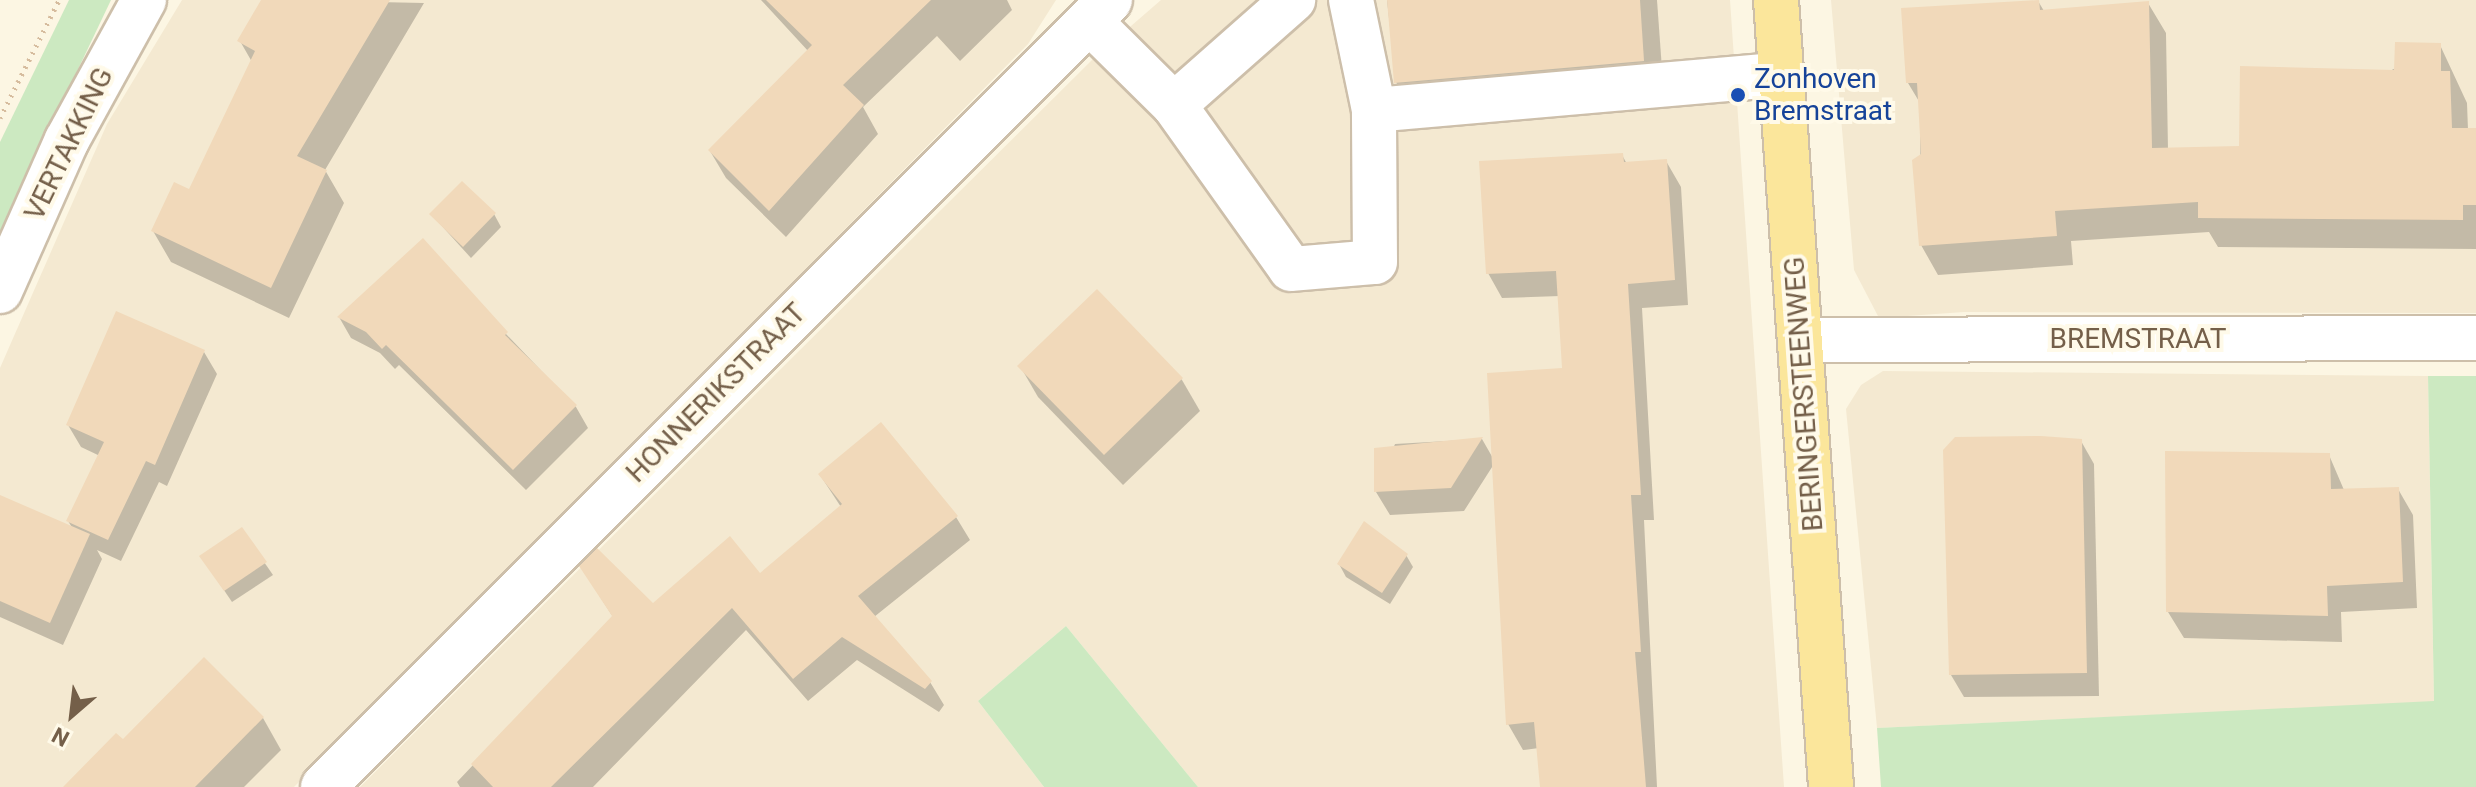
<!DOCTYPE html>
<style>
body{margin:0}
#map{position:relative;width:2476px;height:787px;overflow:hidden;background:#fcf6e3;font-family:Roboto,sans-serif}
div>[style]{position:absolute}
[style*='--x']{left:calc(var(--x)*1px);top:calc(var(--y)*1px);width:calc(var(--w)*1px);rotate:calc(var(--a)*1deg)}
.residential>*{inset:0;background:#f4e9d1}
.green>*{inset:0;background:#cce9c1}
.shadow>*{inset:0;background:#0003}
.building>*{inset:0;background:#f1d9ba}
.path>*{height:5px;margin-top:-2.5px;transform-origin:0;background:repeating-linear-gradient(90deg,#d6bc9e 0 2px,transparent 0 8px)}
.roads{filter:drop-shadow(2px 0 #cdbfaa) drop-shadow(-2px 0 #cdbfaa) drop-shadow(0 2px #cdbfaa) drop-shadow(0 -2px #cdbfaa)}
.minor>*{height:44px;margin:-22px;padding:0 22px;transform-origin:22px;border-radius:22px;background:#fff}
.major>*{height:44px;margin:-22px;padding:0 22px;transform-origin:22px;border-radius:22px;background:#fbe69b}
.dots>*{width:22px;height:22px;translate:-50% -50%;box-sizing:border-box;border:4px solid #fffae9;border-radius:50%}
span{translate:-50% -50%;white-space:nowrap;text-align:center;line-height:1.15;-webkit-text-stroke:8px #fffae9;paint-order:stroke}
.transit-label{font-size:28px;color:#164399}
.left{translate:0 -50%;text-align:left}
.street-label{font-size:28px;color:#745f49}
.north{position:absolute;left:32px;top:675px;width:80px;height:80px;-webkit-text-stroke:6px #fffae9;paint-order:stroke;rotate:208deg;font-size:22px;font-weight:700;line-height:32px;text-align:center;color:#745f49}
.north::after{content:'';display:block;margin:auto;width:28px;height:36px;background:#745f49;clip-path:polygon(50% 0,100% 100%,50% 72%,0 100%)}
</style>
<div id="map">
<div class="residential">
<i style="clip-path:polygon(182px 0,1056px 0,1028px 44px,294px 787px,0 787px,0 368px,107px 124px)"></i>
<i style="clip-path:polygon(1161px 0,1730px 0,1784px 787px,1198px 787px,1066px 626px,978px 701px,1044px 787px,360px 787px,1093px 59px)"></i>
<i style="clip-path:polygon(1831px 0,2476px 0,2476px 313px,1964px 312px,1879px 318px,1854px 270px)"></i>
<i style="clip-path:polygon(1883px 371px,2428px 376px,2434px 702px,1877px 728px,1846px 409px,1861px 385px)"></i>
</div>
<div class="green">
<i style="clip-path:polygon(69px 0,111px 0,0 233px,0 142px)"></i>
<i style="clip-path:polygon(2428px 376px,2476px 376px,2476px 787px,1881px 787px,1877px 728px,2434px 701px)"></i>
<i style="clip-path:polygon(1066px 626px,1198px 787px,1044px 787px,978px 701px)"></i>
</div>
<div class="shadow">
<i style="clip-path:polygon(283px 0,424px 3px,325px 170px,344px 203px,289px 318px,171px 262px,153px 231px,190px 191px,252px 62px,240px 41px)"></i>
<i style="clip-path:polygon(761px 0,1007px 0,1012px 10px,960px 61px,937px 36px,863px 107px,878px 134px,786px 237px,726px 178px,710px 151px,809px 52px)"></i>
<i style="clip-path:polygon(1387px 0,1657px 0,1664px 97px,1417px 118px,1396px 82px)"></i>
<i style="clip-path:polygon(2038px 1px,2044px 11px,2148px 3px,2166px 33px,2168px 150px,2241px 148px,2440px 45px,2467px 103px,2468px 130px,2476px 130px,2476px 249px,2218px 247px,2209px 232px,2071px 241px,2073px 265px,1938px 275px,1921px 245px,1920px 103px,1908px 83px)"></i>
<i style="clip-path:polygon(1622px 155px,1627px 164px,1666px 161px,1681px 187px,1688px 305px,1642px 308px,1654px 520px,1644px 520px,1657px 787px,1542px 787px,1539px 748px,1523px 750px,1508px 724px,1494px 464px,1464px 511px,1390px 515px,1376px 492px,1395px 444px,1482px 439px,1494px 460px,1564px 370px,1560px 296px,1502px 298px,1488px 273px)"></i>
<i style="clip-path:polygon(431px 214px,494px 214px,501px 227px,471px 258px)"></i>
<i style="clip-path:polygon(1097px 292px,1182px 380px,1200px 411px,1123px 485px,1038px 397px,1020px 366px)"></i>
<i style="clip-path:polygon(339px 317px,506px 334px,576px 407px,588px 428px,526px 490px,399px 365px,395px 369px,380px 353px,351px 338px)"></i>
<i style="clip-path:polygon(204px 352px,217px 374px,167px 486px,159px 482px,121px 561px,97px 550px,102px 559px,63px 645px,0 617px,0 509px,73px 529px,68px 521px,100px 456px,81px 447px,68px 425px)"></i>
<i style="clip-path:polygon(2081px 441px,2094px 464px,2099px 696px,1964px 697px,1951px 675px)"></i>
<i style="clip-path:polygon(2329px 455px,2344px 490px,2398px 489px,2413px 515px,2417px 608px,2341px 612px,2342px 642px,2184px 638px,2168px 612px)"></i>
<i style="clip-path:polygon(820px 475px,956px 517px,970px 540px,874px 617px,930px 682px,944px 705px,939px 712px,857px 660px,808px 701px,746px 630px,593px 787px,460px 787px,457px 782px,613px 617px,581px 567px,653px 606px,760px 576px,841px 507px)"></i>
<i style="clip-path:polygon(242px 530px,273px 575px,232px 602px,209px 568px)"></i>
<i style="clip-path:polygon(1406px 555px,1413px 567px,1390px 604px,1346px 577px,1339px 564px)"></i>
<i style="clip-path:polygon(204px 660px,263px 718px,281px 750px,244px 787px,94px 787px,123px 742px)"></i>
</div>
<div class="building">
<i style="clip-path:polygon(261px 0,390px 0,297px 156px,327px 170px,271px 288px,151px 231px,174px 182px,189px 189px,255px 51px,237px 41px)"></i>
<i style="clip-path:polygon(766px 0,931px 0,843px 85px,864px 105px,769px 211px,708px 150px,812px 45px)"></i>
<i style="clip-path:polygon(1387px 0,1640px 0,1644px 61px,1394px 83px)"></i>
<i style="clip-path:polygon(2039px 0,2040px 10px,2149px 1px,2152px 148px,2239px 146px,2240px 66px,2394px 70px,2395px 42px,2441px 43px,2441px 71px,2450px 71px,2452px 128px,2476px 128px,2476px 205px,2463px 205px,2463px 220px,2198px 218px,2198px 202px,2055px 211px,2057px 236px,1919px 246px,1912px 160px,1921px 154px,1917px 83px,1906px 83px,1901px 8px)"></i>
<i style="clip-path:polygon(1623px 153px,1624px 162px,1667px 159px,1675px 280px,1628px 284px,1641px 495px,1631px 495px,1641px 652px,1635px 652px,1646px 787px,1540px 787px,1534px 722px,1506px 725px,1487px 373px,1562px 368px,1556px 271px,1486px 274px,1479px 161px)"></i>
<i style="clip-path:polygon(462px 181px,496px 213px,463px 247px,429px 214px)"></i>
<i style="clip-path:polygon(423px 238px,508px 332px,505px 335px,577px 405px,513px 470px,386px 345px,382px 349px,366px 332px,337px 317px)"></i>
<i style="clip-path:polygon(1097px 289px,1183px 378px,1104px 455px,1017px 366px)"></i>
<i style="clip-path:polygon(116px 311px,205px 350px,155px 465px,146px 461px,108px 540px,66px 521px,104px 442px,66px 425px)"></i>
<i style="clip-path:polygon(881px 422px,958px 516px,858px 596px,932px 681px,925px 689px,842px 637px,793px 679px,732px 608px,551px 787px,493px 787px,471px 764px,612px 616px,579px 566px,597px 548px,653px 603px,730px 536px,760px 573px,842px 504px,818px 474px)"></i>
<i style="clip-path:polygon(2041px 436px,2082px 439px,2087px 673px,1949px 675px,1943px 450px,1955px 437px)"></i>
<i style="clip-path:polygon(1483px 437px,1451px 488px,1374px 492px,1374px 448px)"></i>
<i style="clip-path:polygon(2165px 451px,2330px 453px,2331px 489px,2399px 487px,2403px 582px,2327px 586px,2328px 616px,2166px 612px)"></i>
<i style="clip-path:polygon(0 495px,90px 534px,50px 623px,0 601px)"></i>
<i style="clip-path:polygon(1364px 521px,1408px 554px,1382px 593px,1337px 564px)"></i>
<i style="clip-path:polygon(242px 527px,267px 562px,224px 591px,199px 556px)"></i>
<i style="clip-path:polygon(204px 657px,264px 717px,195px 787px,63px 787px,116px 733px,123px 739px)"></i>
</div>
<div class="path">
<i style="--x:0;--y:118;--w:132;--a:-63.4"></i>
</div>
<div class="roads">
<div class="minor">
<i style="--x:1089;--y:21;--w:120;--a:44.7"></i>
<i style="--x:1174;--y:105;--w:159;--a:-41.4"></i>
<i style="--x:1174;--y:105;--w:201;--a:54.5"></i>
<i style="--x:1291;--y:269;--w:84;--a:-4.8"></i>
<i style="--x:1375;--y:262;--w:152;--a:-90.4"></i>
<i style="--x:1374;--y:110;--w:112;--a:-101.8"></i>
<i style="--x:1374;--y:110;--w:410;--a:-5"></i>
<i style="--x:0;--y:291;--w:165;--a:-66.1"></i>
<i style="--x:67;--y:140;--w:160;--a:-61.2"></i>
<i style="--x:1800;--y:340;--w:676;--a:-0.17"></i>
<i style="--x:323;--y:787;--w:1113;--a:-45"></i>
</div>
<div class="major">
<i style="--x:1776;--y:0;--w:789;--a:86"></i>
</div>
</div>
<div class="dots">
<i style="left:1738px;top:95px;background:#1a4fb4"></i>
</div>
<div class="transit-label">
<span class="left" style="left:1754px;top:95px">Zonhoven<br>Bremstraat</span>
</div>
<div class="street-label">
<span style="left:69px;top:144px;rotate:-64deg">VERTAKKING</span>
<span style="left:2138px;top:339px">BREMSTRAAT</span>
<span style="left:716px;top:393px;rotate:-45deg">HONNERIKSTRAAT</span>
<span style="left:1804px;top:394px;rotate:-94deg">BERINGERSTEENWEG</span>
</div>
<div class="north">N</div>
</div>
